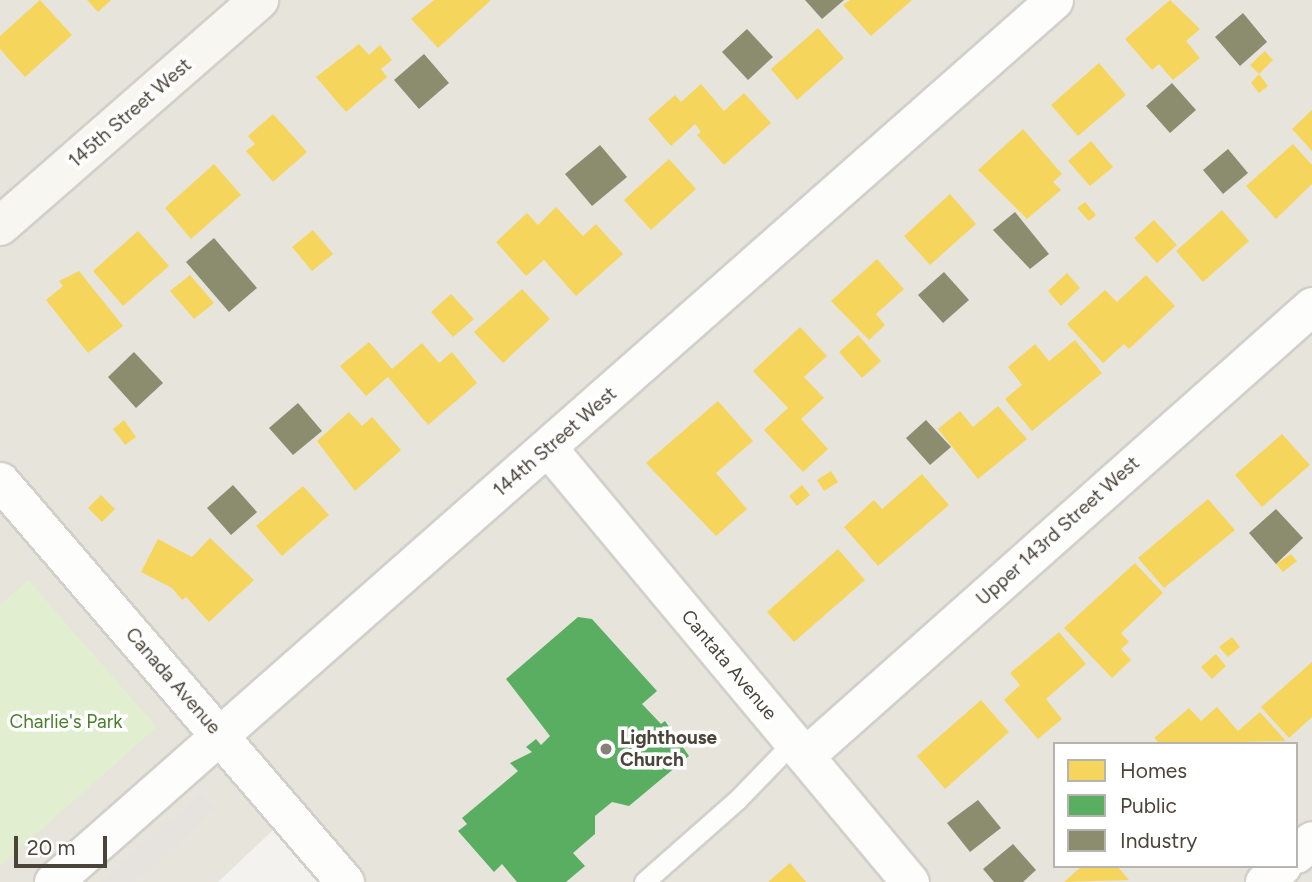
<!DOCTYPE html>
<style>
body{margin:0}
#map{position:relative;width:1312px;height:882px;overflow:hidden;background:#f4f2ee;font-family:Figtree,sans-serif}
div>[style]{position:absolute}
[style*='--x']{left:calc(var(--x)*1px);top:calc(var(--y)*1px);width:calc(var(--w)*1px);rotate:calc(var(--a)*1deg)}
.residential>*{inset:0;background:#e7e4dc}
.green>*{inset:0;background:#e1eecf}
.parking>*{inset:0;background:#e6e3df}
.homes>*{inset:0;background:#f6d55c}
.public>*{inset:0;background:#5aae61}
.industry>*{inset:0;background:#8c8c6e}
.roads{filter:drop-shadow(2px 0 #d2d0cb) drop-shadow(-2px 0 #d2d0cb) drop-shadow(0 2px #d2d0cb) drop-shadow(0 -2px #d2d0cb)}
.lane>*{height:19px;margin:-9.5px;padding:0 9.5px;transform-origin:9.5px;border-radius:9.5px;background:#fdfdfc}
.street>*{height:37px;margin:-18.5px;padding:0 18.5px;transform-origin:18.5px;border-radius:18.5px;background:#fdfdfc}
.secondary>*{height:38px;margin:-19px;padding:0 19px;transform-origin:19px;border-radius:19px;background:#f7f6f1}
.dots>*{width:19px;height:19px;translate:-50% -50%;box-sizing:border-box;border:4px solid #fff;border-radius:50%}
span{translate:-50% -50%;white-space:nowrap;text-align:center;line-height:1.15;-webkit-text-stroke:7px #fff;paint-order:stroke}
.street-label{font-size:19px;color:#4b4439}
.park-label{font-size:19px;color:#4a7f2a}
.poi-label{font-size:19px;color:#4b4439;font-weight:700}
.left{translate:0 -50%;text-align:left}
.legend{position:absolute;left:1053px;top:742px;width:245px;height:126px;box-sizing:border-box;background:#fff;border:2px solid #b7b4b0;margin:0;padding:9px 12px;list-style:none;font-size:21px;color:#4b4439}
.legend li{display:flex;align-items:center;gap:14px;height:35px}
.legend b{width:35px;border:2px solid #b7b4b0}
.scale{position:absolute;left:14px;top:836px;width:93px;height:32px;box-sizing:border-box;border:4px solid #4b4439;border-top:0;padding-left:9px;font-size:21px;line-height:24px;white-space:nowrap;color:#4b4439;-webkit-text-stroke:5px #fff;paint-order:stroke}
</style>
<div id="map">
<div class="residential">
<i style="clip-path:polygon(evenodd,0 0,1312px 0,1312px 882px,345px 882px,288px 816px,218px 882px,0 882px,0 0,1055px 744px,1296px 744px,1296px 866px,1055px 866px,1055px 744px)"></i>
</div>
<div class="green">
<i style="clip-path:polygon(28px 580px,157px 727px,0 866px,0 605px)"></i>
</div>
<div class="parking">
<i style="clip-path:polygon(201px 792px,217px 809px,135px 882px,100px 882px)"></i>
</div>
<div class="homes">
<i style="clip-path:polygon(40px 0,72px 35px,25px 77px,0 49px,0 36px)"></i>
<i style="clip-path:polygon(87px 0,111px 0,98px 12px)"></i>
<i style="clip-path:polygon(434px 0,491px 0,438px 48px,411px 19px)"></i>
<i style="clip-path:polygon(850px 0,912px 0,871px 36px,843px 5px)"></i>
<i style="clip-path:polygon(1170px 0,1200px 29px,1186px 41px,1200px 58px,1173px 80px,1159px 64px,1152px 70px,1125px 39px)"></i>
<i style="clip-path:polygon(818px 28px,844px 58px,797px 100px,771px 69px)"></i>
<i style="clip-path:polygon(359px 44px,369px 55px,380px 45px,392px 60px,381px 69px,387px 77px,346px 112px,316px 77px)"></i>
<i style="clip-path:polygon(1265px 51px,1273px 60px,1259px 74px,1250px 65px)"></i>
<i style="clip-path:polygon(1099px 63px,1126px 95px,1078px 136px,1051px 105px)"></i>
<i style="clip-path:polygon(1259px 74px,1268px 86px,1259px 93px,1251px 83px)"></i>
<i style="clip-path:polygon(701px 84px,724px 111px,744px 93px,771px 123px,724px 165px,697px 135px,701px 132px,695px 124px,671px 146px,648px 119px,675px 95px,681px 102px)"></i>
<i style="clip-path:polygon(1312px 110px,1312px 151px,1292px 129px)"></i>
<i style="clip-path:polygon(273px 114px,307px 152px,273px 182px,246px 151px,255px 144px,248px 136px)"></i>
<i style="clip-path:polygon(1023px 129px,1062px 174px,1053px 182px,1061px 190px,1027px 219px,978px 170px)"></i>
<i style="clip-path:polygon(1091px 141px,1113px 167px,1090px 186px,1068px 161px)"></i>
<i style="clip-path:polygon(1293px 144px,1312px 165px,1312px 184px,1276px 219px,1246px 186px)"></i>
<i style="clip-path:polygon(669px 159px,696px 189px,651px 230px,624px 200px)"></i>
<i style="clip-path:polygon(214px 164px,241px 195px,191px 239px,165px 208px)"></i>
<i style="clip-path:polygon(950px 194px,976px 224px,930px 265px,904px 236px)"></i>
<i style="clip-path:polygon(1085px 202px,1096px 215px,1089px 221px,1077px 208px)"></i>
<i style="clip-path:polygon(556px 207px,583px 236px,596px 224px,623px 254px,576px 296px,544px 260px,526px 276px,496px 242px,527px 213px,538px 225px)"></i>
<i style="clip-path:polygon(1222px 210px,1249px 241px,1203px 282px,1176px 251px)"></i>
<i style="clip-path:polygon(1154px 220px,1177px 245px,1157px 263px,1134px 238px)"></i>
<i style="clip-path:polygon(313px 230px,333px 254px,312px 271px,292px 247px)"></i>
<i style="clip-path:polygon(138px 231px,169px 266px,123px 306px,93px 271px)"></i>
<i style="clip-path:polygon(877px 259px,904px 289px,876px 314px,885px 325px,869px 340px,831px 301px)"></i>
<i style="clip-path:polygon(79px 271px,123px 326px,88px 353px,46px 300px,63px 286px,59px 281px)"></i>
<i style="clip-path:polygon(1067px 273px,1080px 288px,1061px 306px,1048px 291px)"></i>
<i style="clip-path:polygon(190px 275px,214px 303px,194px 319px,170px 291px)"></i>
<i style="clip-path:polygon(1146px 275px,1175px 306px,1129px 349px,1124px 344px,1103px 363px,1067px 324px,1105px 290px,1117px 302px)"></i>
<i style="clip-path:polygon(522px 289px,550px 319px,503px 363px,474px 332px)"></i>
<i style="clip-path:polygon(451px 294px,474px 319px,453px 337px,431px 312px)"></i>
<i style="clip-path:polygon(800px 327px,827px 356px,804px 377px,824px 398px,801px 419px,828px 449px,803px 472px,764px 430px,788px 408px,753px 371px)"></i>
<i style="clip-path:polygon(858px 335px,881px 361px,862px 378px,839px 352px)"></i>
<i style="clip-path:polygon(1075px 340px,1102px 373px,1032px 431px,1005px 399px,1022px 385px,1008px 367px,1035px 344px,1049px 361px)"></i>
<i style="clip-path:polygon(369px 342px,392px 369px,422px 343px,439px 363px,452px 352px,477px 383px,428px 425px,388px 377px,366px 396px,340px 366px)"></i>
<i style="clip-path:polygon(718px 401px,753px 441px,716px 473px,747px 509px,716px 536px,646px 463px)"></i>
<i style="clip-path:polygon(998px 406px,1027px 439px,978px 479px,938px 429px,960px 411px,973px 427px)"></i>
<i style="clip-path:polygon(349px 412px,362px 426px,372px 417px,401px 450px,355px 491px,317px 441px)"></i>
<i style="clip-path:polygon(124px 420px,136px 437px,125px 445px,113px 429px)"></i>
<i style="clip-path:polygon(1282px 434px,1310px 465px,1262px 507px,1235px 475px)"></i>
<i style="clip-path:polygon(831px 471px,838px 482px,824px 491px,817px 480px)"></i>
<i style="clip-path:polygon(922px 474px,949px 505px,878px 566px,844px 527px,874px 500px,882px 509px)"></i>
<i style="clip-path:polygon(802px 485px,810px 495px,797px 506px,789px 496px)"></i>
<i style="clip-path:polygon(303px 486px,329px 515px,282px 556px,256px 526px)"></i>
<i style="clip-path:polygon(101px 495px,115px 509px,102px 522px,88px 508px)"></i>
<i style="clip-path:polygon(1208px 499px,1235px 530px,1164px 588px,1138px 558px)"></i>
<i style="clip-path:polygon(210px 538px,254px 580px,209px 622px,186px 597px,182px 600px,172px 588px,141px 572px,158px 539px,192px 557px)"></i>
<i style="clip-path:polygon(838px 549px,865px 580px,794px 642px,767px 612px)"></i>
<i style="clip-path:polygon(1291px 554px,1297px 561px,1283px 572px,1276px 564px)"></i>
<i style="clip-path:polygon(1135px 563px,1163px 593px,1121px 633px,1129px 642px,1121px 649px,1131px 660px,1112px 678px,1064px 628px)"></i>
<i style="clip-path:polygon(1059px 632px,1086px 664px,1046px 699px,1062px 719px,1038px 739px,1004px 700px,1020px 685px,1010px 673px)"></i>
<i style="clip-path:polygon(1232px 637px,1240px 647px,1228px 657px,1219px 647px)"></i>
<i style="clip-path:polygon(1216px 654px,1226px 666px,1212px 679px,1201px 667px)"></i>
<i style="clip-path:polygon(1312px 662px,1312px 717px,1289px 738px,1261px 707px)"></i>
<i style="clip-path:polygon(981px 700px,1009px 732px,945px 789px,917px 756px)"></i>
<i style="clip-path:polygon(1217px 707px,1238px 731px,1260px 712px,1286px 741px,1160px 744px,1154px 738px,1189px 708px,1201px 721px)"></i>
<i style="clip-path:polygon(790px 863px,806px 882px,768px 882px)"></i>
<i style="clip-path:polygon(1082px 866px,1117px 866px,1129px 880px,1064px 882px)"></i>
</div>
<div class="public">
<i style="clip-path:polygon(578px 617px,592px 619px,657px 691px,642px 704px,661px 724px,665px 721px,689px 756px,629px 806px,612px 802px,595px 816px,595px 834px,573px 853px,585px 866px,566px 882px,517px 882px,502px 864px,494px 872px,458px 831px,467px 824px,462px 818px,518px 771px,510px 763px,532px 752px,526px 747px,536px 739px,541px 745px,550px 736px,506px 679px)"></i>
</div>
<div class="industry">
<i style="clip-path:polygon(805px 0,844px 0,822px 19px)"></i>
<i style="clip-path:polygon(1243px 13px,1267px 42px,1240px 66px,1215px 37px)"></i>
<i style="clip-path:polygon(747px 29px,773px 57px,748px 80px,722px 52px)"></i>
<i style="clip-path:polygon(424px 54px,449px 83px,419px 109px,394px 80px)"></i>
<i style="clip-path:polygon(1172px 83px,1196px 110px,1170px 133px,1146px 106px)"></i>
<i style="clip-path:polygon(600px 145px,627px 177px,592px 206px,565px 174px)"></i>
<i style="clip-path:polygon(1228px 149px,1248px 173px,1223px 194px,1203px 170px)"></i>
<i style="clip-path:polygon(1015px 212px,1049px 254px,1030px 269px,993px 230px)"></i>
<i style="clip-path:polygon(214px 238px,257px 288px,229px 312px,186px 262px)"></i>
<i style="clip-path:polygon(944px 272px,969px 300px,943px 323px,918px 295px)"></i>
<i style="clip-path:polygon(134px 352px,163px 383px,136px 408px,108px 377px)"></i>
<i style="clip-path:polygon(298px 403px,322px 431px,293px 455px,269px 428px)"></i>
<i style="clip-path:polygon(926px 420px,951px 447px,930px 465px,906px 438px)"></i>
<i style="clip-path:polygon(233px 485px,257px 512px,231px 535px,207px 508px)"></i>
<i style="clip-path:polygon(1276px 509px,1303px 538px,1276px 564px,1249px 533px)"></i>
<i style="clip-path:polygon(978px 800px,1001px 828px,970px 852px,947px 823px)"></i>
<i style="clip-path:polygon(1013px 844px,1036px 870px,1023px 882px,994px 882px,983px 869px)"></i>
</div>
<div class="roads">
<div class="lane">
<i style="--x:644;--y:882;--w:124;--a:-41.4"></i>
<i style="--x:737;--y:800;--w:81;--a:-46"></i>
</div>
<div class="street">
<i style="--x:548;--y:448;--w:565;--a:50.17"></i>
<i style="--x:0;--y:481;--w:529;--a:49.29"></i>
<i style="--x:805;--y:756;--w:678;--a:-41.59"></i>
<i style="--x:1296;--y:854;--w:21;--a:-41"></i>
<i style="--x:53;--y:882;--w:1334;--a:-41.38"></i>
<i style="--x:1264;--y:882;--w:24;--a:-42"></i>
</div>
<div class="secondary">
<i style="--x:0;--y:226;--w:344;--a:-41.1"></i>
</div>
</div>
<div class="dots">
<i style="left:606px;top:749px;background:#868178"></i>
</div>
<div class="street-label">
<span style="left:130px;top:113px;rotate:-41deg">145th Street West</span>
<span style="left:555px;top:442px;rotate:-41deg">144th Street West</span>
<span style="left:1058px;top:531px;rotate:-42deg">Upper 143rd Street West</span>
<span style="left:729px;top:665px;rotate:50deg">Cantata Avenue</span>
<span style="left:173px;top:681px;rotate:49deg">Canada Avenue</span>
</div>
<div class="park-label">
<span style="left:66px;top:722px">Charlie's Park</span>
</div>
<div class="poi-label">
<span class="left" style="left:620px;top:749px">Lighthouse<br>Church</span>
</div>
<ul class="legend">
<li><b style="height:19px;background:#f6d55c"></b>Homes</li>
<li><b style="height:19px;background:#5aae61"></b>Public</li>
<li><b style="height:19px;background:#8c8c6e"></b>Industry</li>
</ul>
<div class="scale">20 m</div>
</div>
